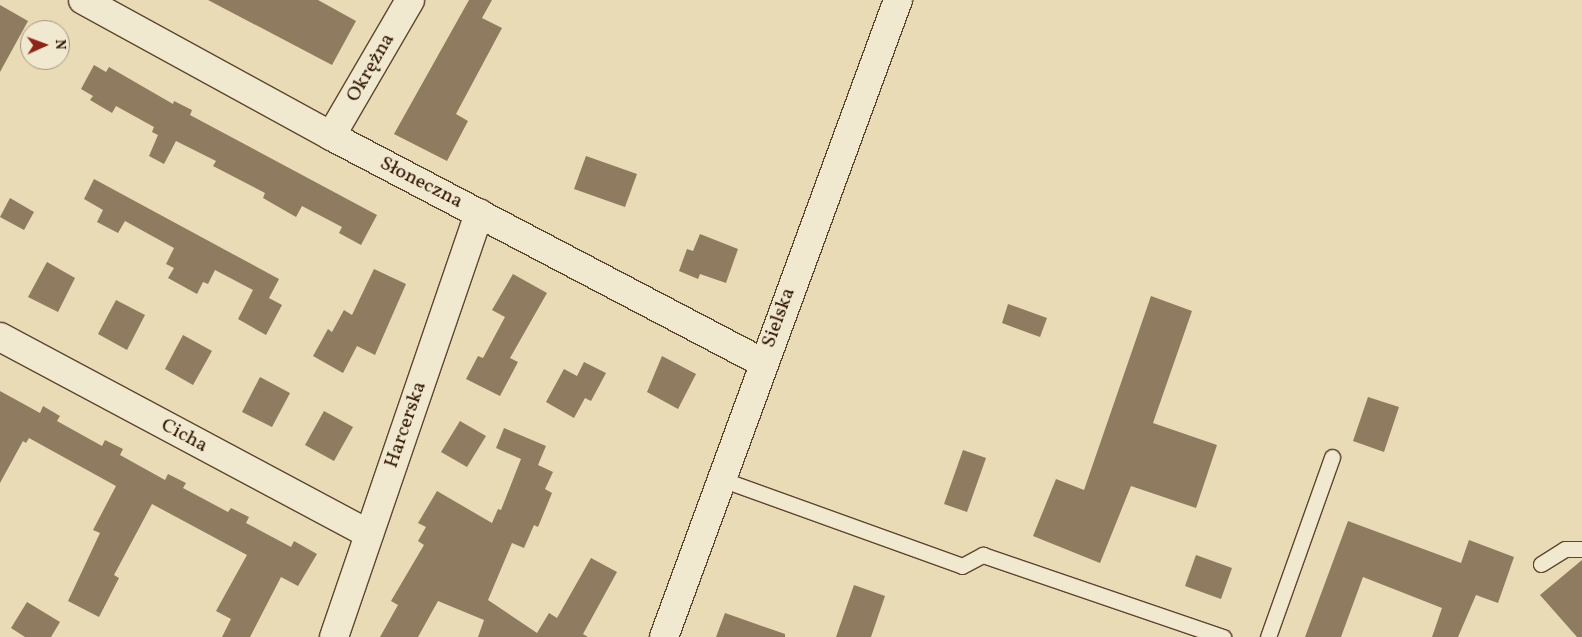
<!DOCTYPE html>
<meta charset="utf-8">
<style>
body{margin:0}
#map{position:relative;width:1582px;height:637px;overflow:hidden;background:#e9dbb6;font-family:Vollkorn,serif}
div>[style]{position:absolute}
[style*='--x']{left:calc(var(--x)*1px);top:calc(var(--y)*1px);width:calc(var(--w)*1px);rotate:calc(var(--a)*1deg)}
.building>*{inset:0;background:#8f7b5f}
.roads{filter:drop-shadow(1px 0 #5d462e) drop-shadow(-1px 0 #5d462e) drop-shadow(0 1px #5d462e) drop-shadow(0 -1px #5d462e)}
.service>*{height:15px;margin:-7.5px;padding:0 7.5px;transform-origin:7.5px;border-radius:7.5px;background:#f1e8d0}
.minor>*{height:28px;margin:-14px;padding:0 14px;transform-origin:14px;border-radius:14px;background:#f1e8d0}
span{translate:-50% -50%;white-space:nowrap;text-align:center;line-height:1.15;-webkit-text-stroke:4px #f1e8d0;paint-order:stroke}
.street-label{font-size:20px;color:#2e1401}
.north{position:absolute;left:20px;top:20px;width:50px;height:50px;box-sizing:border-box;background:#f1e8d0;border:1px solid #a3937d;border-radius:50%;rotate:88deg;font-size:14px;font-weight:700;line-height:20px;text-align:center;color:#2e1401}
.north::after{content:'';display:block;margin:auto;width:18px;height:22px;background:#8f2418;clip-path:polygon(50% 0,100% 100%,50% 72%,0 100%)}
</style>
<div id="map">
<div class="building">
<i style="clip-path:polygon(208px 0,318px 0,356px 21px,332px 65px)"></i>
<i style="clip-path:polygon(469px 0,492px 0,482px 18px,502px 28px,456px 114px,468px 121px,447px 161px,394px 134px)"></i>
<i style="clip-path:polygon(0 5px,28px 21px,0 72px)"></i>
<i style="clip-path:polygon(94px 65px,106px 72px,109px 67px,173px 104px,174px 101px,192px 110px,190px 115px,377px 215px,361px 245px,339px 233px,342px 227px,302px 206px,296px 217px,263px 198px,265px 193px,213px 166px,216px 161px,176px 141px,164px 164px,149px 156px,158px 135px,152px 132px,154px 127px,116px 106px,112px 113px,90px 100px,93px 96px,81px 89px)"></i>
<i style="clip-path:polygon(586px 156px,637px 174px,625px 207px,574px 189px)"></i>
<i style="clip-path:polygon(94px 179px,279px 279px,269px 298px,282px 305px,266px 335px,238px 319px,253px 290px,215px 270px,208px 284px,203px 282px,197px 294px,168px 278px,174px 268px,166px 264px,174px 248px,125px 221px,118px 233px,97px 222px,103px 210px,84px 199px)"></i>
<i style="clip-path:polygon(10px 198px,34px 212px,24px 230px,0 217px)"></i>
<i style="clip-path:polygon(700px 234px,738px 249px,726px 283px,700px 274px,698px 279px,679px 271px,687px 249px,693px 251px)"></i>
<i style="clip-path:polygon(47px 262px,75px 278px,58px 312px,28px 297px)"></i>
<i style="clip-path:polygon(374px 269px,406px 284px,375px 355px,357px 346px,343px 373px,313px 356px,328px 329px,332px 332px,344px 310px,352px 315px)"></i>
<i style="clip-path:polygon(513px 274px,547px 293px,510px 358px,518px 362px,500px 396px,466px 379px,478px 356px,483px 358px,505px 317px,492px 310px)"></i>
<i style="clip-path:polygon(1151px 296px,1192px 311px,1153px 423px,1217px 445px,1196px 508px,1131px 486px,1100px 563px,1033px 536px,1056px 479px,1084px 490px)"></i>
<i style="clip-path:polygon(116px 300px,145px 315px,127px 350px,98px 334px)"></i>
<i style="clip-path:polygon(1008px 304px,1047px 318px,1040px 337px,1002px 323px)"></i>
<i style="clip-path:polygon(183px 335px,212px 351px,193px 385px,165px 369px)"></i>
<i style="clip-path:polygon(662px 356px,696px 374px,678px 409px,647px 392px)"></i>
<i style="clip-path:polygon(584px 362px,606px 373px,591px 401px,585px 398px,574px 418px,546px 402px,564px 369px,577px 376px)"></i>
<i style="clip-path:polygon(260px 377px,290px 393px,272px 427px,242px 412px)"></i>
<i style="clip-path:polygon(0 391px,40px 413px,43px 406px,60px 416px,57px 421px,102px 446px,105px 440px,123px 449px,120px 455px,165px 480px,168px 474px,186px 483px,183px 488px,228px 512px,231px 508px,249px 517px,246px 523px,291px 547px,294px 541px,317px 554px,298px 586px,281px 577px,250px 637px,222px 637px,231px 619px,216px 611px,247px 555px,152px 504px,114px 575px,119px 578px,99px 617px,68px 601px,100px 533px,93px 530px,116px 486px,29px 438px,26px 443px,23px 441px,0 483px)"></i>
<i style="clip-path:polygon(1368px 397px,1399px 407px,1384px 452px,1353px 441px)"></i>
<i style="clip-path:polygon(324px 411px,353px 427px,334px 461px,305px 445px)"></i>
<i style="clip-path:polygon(460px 421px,486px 436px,467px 467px,441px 452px)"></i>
<i style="clip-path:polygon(504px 428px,546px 446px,538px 465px,553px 472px,545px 489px,552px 493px,538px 527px,534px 525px,524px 548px,512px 543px,488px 600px,537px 633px,549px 613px,557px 618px,591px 558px,617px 572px,583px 634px,588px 637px,478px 637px,484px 620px,438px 601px,418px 637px,380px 637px,398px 605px,391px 601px,424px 545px,418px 541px,426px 527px,418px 523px,437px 491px,492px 523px,498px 509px,501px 510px,521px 459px,496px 448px)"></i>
<i style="clip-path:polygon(963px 450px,986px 458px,967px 512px,944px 504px)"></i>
<i style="clip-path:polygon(1348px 521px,1461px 563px,1469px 540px,1514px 557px,1498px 603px,1476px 595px,1458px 637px,1432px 637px,1442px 608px,1363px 577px,1341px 637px,1305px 637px)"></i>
<i style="clip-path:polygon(1196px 555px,1232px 568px,1221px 599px,1185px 586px)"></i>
<i style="clip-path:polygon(1582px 560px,1582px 637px,1577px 637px,1540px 595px)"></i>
<i style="clip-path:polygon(854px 585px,885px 596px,871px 637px,836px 637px)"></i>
<i style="clip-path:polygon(27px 602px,60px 622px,51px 637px,25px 637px,11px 628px)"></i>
<i style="clip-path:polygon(725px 613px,785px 634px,785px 637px,716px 637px)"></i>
</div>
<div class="roads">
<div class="service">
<i style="--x:721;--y:479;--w:256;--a:19.8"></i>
<i style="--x:962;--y:566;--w:24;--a:-28"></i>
<i style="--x:983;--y:555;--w:254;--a:18.9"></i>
<i style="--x:1541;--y:564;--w:28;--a:-32"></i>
<i style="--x:1565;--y:549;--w:17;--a:0"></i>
<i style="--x:1268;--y:637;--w:191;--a:-70.4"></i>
</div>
<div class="minor">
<i style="--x:83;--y:0;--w:283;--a:28.7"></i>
<i style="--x:331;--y:136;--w:487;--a:27.7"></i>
<i style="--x:331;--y:136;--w:157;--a:-59.8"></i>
<i style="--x:0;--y:337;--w:418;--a:28.1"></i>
<i style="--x:334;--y:637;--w:448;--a:-71.1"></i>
<i style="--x:664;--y:637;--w:679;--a:-69.83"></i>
</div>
</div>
<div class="street-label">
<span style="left:371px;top:68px;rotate:-60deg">Okrężna</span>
<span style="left:421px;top:183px;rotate:27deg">Słoneczna</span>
<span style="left:779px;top:318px;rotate:-70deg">Sielska</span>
<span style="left:406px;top:425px;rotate:-71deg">Harcerska</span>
<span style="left:184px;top:436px;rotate:28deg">Cicha</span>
</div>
<div class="north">N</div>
</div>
